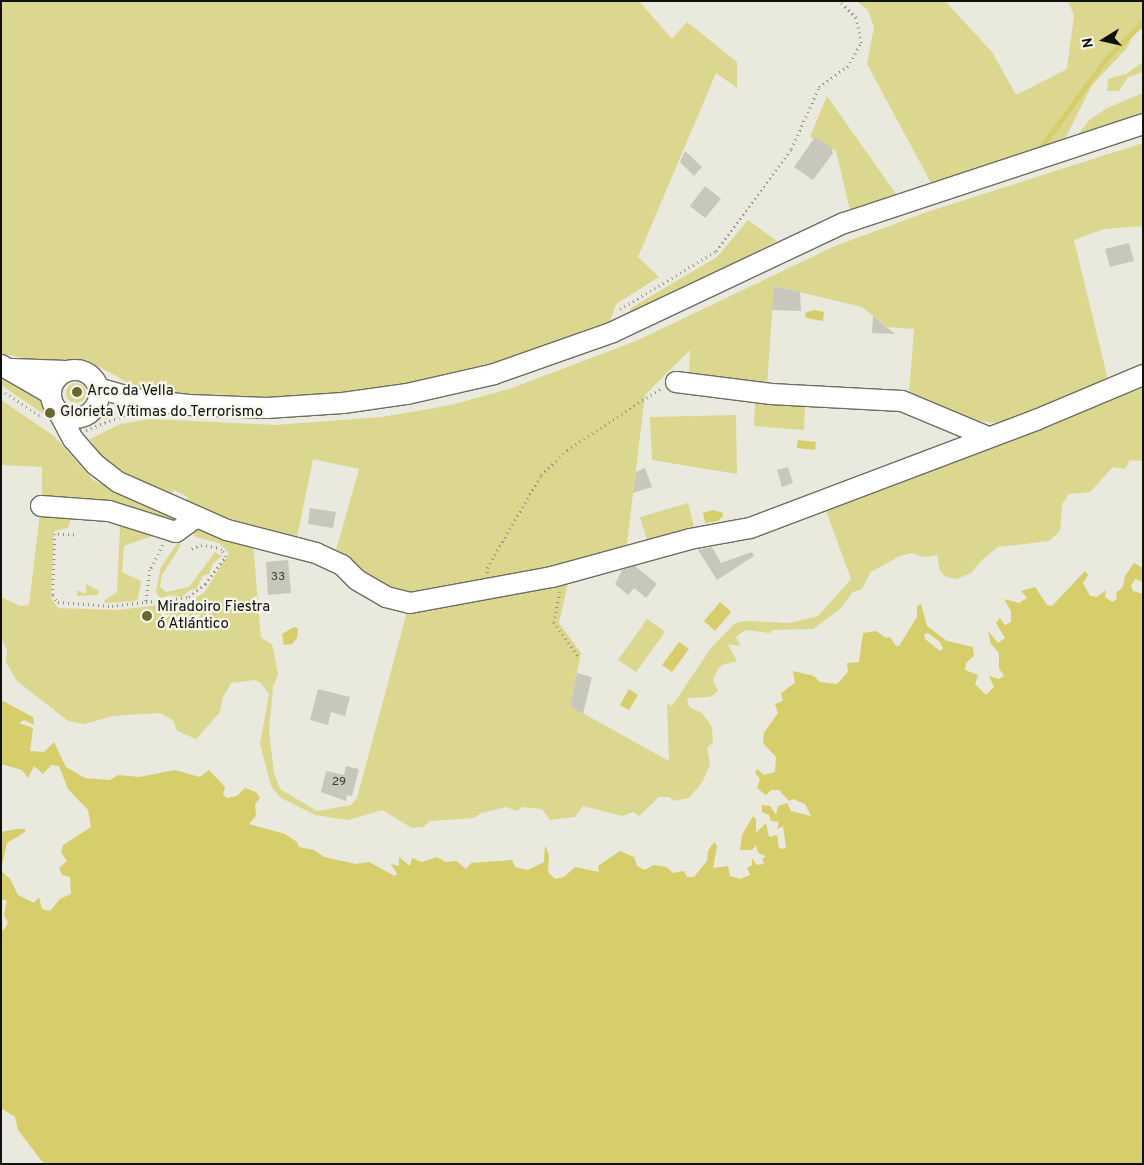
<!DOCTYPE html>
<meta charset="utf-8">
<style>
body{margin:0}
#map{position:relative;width:1144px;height:1165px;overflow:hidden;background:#e9e9dd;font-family:Overpass,sans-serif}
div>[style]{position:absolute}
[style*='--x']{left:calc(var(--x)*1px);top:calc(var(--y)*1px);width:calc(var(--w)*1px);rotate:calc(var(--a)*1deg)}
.green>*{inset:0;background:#dcd78e}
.round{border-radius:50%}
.water>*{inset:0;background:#d5ce6a}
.stream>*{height:4.5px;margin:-2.25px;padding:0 2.25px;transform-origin:2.25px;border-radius:2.25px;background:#d5ce6a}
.building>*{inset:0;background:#c8c7bb}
.path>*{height:2.5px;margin-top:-1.25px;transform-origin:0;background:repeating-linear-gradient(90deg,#909087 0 1px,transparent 0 5px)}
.roads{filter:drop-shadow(1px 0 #6e6d62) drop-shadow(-1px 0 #6e6d62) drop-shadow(0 1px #6e6d62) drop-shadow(0 -1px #6e6d62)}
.minor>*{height:20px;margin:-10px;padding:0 10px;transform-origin:10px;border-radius:10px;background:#fff}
.minor>.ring{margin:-10px;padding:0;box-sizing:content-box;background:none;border:20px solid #fff;border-radius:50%}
.dots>*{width:14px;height:14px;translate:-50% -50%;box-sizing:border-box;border:2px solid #f7f6ea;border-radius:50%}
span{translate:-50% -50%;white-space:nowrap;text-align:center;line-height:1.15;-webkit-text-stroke:4.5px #f7f6ea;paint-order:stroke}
.number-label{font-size:12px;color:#3d3d37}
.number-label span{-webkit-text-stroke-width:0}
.poi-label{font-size:15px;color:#0f0f0b}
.left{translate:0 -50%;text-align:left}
.frame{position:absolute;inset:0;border:2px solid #0f0f0b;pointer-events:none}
.north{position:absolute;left:1079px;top:15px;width:50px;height:50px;-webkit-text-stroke:4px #f7f6ea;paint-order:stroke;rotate:260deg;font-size:14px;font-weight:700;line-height:20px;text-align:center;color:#0f0f0b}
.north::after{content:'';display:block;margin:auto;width:18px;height:22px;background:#0f0f0b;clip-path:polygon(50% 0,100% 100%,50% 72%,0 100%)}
</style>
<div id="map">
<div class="green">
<i style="clip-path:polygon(1px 1px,639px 1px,672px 39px,687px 22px,737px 62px,737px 88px,716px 73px,638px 257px,659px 277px,616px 304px,609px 324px,519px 359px,391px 388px,293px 398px,161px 393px,136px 387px,87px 360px,38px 360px,1px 354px)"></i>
<i style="clip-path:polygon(856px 1px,945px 1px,992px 52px,1016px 95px,1067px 69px,1074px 16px,1068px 1px,1143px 1px,1143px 28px,1133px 34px,1127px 48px,1092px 85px,1062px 145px,931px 183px,867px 64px,874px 27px,868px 10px)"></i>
<i style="clip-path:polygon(1143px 62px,1143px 72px,1128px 77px,1119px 91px,1107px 91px,1108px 79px,1126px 74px)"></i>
<i style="clip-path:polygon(1143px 93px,1143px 112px,1078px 135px,1089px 120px,1107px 108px)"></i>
<i style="clip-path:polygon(827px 96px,896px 194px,850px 210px,836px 151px,810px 137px)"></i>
<i style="clip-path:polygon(1143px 143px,1143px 226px,1104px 229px,1074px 240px,1109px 384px,998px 423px,966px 420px,909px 394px,914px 329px,887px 327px,862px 307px,774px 286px,767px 385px,689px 378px,690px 350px,645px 395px,626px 552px,482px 585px,405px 595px,383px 589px,350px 559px,335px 554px,359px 469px,313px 459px,296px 542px,185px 505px,188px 497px,174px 490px,170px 498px,121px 475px,103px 461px,90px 439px,120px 424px,150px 419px,275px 425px,382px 417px,451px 405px,512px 388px,636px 341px,835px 246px,927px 212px)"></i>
<i style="clip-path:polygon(748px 220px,777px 241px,626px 318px,631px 308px,717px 257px)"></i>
<i style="clip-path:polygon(1px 374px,38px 396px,60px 425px,1px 385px)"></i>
<i class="round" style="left:66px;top:383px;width:20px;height:20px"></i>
<i style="clip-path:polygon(1143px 388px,1143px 461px,1130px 460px,1125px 469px,1113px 467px,1090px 492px,1069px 494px,1062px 504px,1060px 531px,1049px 541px,998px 547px,983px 559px,971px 573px,957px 579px,946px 577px,940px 571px,937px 555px,923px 557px,912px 553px,900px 556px,871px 572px,862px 589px,853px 592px,840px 609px,813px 629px,773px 630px,770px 633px,745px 630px,736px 637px,741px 646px,728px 644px,737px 661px,722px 665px,718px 669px,713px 680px,718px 691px,710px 697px,687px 698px,689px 707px,702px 713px,712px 727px,713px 742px,707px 748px,710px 764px,703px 781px,689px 798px,674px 801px,669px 797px,659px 797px,639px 816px,633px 812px,622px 816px,583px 806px,575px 817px,550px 820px,542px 809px,523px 807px,516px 811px,507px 807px,481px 813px,474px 818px,430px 821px,423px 827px,412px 828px,382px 810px,348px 820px,315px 815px,281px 798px,271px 786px,260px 744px,269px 694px,261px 683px,255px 680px,231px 683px,223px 697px,220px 712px,196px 739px,177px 731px,173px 720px,160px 713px,113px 716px,84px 724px,68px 721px,17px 681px,6px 662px,7px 650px,1px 637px,1px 597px,20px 606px,29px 605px,40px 513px,71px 518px,68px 528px,54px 531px,51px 598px,58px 608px,117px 610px,187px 602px,204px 593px,229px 553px,219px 543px,196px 537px,191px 532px,192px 526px,253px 542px,261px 638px,272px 644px,278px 674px,273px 687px,269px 731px,274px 773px,280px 789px,317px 811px,351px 805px,357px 798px,408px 608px,569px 578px,559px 623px,581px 653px,570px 706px,669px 761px,667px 703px,672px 706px,711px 648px,734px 624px,744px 621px,790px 623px,818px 616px,851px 579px,825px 508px)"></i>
<i style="clip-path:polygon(1px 400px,54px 436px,93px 480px,174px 519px,173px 522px,111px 502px,86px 498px,42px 497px,42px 467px,1px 465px)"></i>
<i style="clip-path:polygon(755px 403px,805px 406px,804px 430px,754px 426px)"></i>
<i style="clip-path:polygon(736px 415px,737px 474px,652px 460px,650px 417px)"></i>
<i style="clip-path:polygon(688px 503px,694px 526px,647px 540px,640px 517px)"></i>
<i style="clip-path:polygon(109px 519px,161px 533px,124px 546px,122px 572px,141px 581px,138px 599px,134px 601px,106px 603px,104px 601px,117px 592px,120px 527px)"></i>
<i style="clip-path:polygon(178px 542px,181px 545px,162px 575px,160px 587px,166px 592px,189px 587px,215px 552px,222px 556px,213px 563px,209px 574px,203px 576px,196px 589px,190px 590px,182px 597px,171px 595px,160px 598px,156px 592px,161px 567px)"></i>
<i style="clip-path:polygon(86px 584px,99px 591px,98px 595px,77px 596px,77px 590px,86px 594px)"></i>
<i style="clip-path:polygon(647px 619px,665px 632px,636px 672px,618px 660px)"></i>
</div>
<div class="water">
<i style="clip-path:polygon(814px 310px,824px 312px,823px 321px,806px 318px,805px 313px)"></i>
<i style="clip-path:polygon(798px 440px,816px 442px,815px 450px,797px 448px)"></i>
<i style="clip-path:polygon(713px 510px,723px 513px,723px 516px,718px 521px,705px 523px,703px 513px)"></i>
<i style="clip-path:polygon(evenodd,1134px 563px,1143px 568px,1143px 582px,1135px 579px,1131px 586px,1133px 591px,1143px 594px,1143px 1164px,44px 1164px,18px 1130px,15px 1117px,1px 1108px,1px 929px,4px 930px,8px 923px,4px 915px,7px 901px,1px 899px,1px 871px,10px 879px,18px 895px,34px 903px,39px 897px,42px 909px,50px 911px,60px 899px,71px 894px,70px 877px,62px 875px,59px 868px,67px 861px,61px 852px,63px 845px,91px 827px,88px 810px,68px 789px,59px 766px,51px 765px,43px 774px,34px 766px,28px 778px,22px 770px,1px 764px,1px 700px,33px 717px,34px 725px,24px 720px,19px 723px,33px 728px,30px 751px,44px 752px,54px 742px,66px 767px,85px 778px,110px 780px,118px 775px,139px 777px,175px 770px,200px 777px,209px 770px,225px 787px,223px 795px,227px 798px,237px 796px,245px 788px,256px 792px,260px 798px,255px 804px,256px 816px,249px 824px,285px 834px,297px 842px,299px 847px,314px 850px,324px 857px,356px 864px,369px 862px,395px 876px,397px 874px,391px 864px,399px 866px,399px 857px,410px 866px,412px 858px,422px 862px,437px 857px,446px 862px,456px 861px,466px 869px,471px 863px,512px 860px,515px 867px,528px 870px,544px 862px,545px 845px,549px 856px,548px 872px,555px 879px,564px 877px,575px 867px,599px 872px,598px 866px,620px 851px,634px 857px,637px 866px,645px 870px,653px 865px,666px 867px,673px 873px,684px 871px,687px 877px,694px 877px,707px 861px,708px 851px,714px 842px,717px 846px,713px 868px,728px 866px,730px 876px,740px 879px,750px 875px,747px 868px,752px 865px,752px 858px,757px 865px,764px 864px,762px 859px,766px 856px,758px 853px,756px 845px,752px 850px,740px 850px,742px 835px,753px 816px,756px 819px,756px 833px,766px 823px,769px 837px,777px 835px,779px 848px,784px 849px,786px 847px,783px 826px,777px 829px,779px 822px,771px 821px,769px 815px,762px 812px,762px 805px,770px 806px,776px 815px,778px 806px,787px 803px,791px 811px,811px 816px,805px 804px,793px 799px,789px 801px,779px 790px,771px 790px,766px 795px,757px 788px,760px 779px,755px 773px,757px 769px,764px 775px,775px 772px,776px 757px,763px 743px,764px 733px,778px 713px,775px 704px,783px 701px,781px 693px,795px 683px,793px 671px,814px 676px,820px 682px,837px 684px,848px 672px,847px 663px,859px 662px,863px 633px,876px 631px,886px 638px,890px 637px,896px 646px,899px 646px,917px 617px,917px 606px,921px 604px,927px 626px,947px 641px,973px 647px,974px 656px,966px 663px,965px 670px,978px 675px,975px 684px,986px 695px,994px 687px,989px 676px,999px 679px,1004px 676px,999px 668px,999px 653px,991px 644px,988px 631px,998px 643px,1005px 638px,996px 623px,1000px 618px,1005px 625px,1011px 622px,1011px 611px,1004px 599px,1019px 603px,1027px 598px,1021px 591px,1035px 587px,1047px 605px,1052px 606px,1085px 571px,1088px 575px,1083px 583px,1090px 596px,1097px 597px,1106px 590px,1105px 597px,1112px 602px,1117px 599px,1116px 593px,1123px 587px,1125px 576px,1134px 563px,928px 633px,940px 642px,943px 648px,940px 651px,925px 639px,924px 634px,928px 633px)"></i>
<i style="clip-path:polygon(720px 602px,731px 612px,715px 631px,704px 621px)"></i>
<i style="clip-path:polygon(294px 627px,298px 628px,297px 638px,292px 644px,284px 645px,282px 634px)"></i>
<i style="clip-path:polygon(679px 642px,689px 649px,672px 672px,662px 665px)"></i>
<i style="clip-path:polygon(629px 689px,638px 695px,629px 710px,620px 705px)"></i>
<i style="clip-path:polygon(17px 829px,25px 829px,25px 832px,7px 843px,1px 869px,1px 832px)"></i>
</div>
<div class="stream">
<i style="--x:1042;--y:146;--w:108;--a:-53.7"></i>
<i style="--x:1106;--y:59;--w:52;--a:-45"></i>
</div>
<div class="building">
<i style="clip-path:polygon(815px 137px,831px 147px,833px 153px,813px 180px,794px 167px)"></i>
<i style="clip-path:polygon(685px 151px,702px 167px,694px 176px,680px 162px)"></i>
<i style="clip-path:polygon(705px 186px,721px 199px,705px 218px,690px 206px)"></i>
<i style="clip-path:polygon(1129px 243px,1134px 261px,1110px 267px,1105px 249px)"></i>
<i style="clip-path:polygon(774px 286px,800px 292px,801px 311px,772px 310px)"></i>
<i style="clip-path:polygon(873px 316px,895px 334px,872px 333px)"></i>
<i style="clip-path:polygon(788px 467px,793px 483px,782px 487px,777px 470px)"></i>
<i style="clip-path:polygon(645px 468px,652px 487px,633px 493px,636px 472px)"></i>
<i style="clip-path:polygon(310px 508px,336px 512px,333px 528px,308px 524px)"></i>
<i style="clip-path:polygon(712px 547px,721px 563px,752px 552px,754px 556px,717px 580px,698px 550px)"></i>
<i style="clip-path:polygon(288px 560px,291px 593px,268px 595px,266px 562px)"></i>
<i style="clip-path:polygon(635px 566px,657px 584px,646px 598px,634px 588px,628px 595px,615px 584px,622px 570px)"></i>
<i style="clip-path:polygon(577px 673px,592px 677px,583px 714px,570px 706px)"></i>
<i style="clip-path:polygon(318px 689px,350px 697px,345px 716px,331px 712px,328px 725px,310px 720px)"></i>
<i style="clip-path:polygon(346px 766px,359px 769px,352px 796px,347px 795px,346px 801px,321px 792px,326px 771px,344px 775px)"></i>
</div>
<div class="path">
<i style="--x:620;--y:309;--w:112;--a:-31.1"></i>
<i style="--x:716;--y:251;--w:127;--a:-53.7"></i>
<i style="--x:791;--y:149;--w:68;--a:-65.7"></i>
<i style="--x:819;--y:87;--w:34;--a:-36"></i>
<i style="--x:847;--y:67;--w:28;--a:-60"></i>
<i style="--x:861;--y:43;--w:25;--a:-101"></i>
<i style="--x:856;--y:18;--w:24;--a:-135"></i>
<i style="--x:1;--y:390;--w:49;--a:33.4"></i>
<i style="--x:86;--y:430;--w:42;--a:-21"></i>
<i style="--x:74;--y:535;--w:19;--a:-177"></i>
<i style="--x:55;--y:534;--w:61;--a:91.9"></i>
<i style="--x:53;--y:595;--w:9;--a:54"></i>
<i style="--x:58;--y:602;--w:54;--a:4.2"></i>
<i style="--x:112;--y:606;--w:34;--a:-7"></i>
<i style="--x:163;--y:545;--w:28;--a:117"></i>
<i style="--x:150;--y:570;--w:32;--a:97"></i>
<i style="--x:146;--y:602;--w:43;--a:-6.6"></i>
<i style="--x:189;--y:597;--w:21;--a:-39"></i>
<i style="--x:205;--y:584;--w:34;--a:-53"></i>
<i style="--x:225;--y:557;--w:8;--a:-113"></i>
<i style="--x:222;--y:550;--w:5;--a:-158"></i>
<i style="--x:217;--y:548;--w:15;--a:-169"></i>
<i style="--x:202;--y:545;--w:11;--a:158"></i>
<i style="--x:487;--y:573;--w:5;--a:-90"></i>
<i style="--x:487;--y:568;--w:108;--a:-59.9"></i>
<i style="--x:541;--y:475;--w:36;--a:-44"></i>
<i style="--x:567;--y:450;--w:113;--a:-33.4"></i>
<i style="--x:560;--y:592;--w:31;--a:101"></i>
<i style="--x:554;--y:622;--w:44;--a:54.2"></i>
</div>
<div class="roads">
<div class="minor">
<i style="--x:1;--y:365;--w:58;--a:30.1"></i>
<i style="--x:12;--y:369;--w:54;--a:2.1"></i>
<i class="ring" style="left:51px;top:370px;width:28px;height:28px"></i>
<i style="--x:676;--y:382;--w:96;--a:7.2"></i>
<i style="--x:771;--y:394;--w:131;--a:3.1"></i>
<i style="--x:902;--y:401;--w:93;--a:22.7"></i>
<i style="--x:98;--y:388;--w:40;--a:16"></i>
<i style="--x:136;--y:399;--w:53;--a:6.5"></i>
<i style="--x:189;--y:405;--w:78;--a:2.2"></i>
<i style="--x:267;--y:408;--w:76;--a:-3.8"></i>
<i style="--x:343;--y:403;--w:65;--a:-8"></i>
<i style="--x:407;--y:394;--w:89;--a:-12.9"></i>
<i style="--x:494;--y:374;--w:126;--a:-19.4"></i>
<i style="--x:613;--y:332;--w:255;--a:-25.3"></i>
<i style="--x:844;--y:223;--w:315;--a:-18.3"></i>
<i style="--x:58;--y:411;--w:32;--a:62"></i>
<i style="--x:73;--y:439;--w:35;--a:49"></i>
<i style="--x:96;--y:465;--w:28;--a:38"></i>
<i style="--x:118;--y:482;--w:119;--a:23.8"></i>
<i style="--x:227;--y:530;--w:92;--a:14.5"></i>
<i style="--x:316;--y:553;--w:29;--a:25"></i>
<i style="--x:342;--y:565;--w:21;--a:45"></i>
<i style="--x:357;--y:580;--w:34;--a:30"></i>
<i style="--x:386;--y:597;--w:25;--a:14"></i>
<i style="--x:410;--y:603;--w:144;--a:-10.4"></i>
<i style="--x:552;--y:577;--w:143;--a:-15.4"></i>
<i style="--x:690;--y:539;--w:61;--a:-10.4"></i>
<i style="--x:750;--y:528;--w:306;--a:-20.7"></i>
<i style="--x:1036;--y:420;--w:116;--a:-22.8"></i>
<i style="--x:41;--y:506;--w:68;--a:4.2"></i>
<i style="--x:109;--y:511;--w:70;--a:17.4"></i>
<i style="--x:176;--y:532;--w:24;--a:-36"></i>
</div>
</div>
<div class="dots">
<i style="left:77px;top:392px;background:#6a6632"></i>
<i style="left:50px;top:413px;background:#6a6632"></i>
<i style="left:147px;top:616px;background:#6a6632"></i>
</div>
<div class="number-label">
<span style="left:278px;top:578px">33</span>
<span style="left:339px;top:783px">29</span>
</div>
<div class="poi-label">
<span class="left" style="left:87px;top:392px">Arco da Vella</span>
<span class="left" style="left:60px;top:413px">Glorieta Vítimas do Terrorismo</span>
<span class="left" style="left:157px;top:616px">Miradoiro Fiestra<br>ó Atlántico</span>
</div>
<div class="frame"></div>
<div class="north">N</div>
</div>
